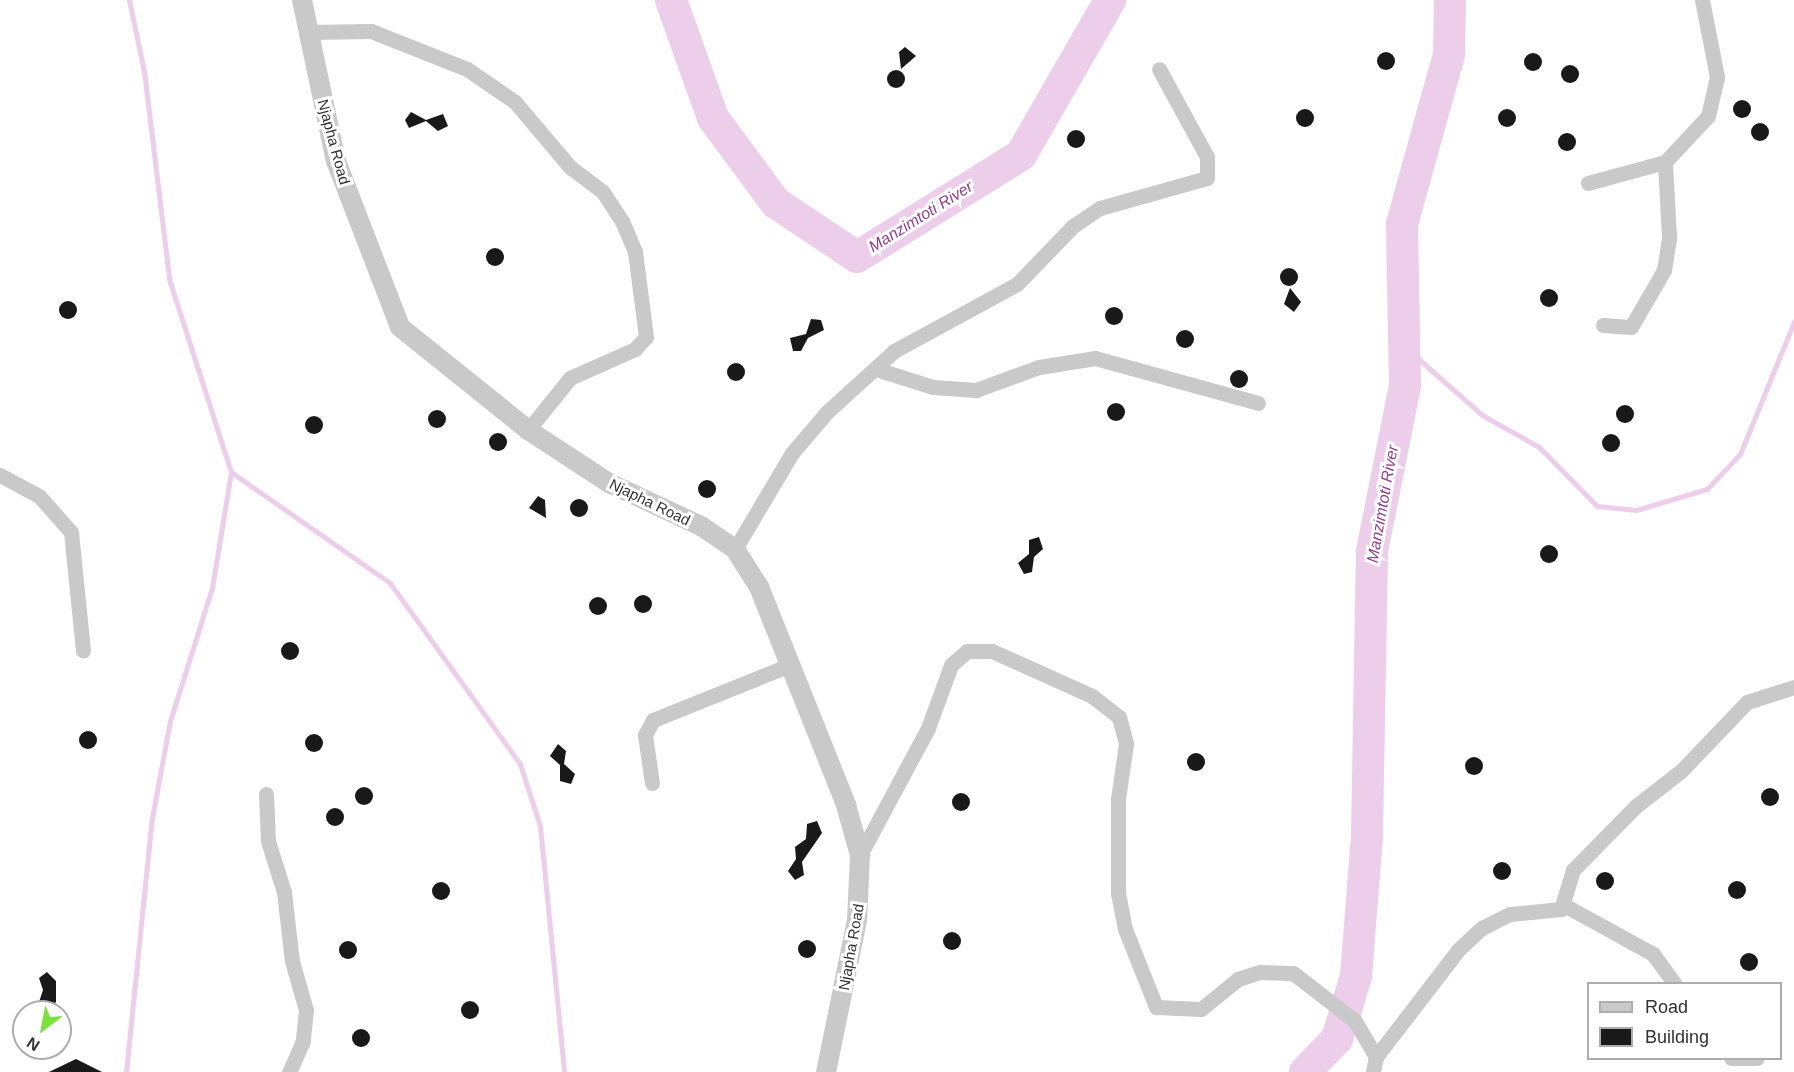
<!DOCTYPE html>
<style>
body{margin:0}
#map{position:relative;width:1794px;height:1072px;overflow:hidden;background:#fff;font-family:Helvetica,sans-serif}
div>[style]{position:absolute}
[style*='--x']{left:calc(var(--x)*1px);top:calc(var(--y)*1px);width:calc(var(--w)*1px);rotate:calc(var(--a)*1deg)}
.stream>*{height:5px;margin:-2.5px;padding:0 2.5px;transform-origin:2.5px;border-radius:2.5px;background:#edceea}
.river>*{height:32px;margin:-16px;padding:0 16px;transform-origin:16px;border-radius:16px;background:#edceea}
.building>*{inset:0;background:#191919}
.round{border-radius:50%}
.minor>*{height:15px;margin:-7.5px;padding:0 7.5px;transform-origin:7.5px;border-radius:7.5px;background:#c9c9c9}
.tertiary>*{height:20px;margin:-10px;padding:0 10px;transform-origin:10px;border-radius:10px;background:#c9c9c9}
span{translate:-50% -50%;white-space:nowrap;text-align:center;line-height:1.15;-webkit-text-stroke:6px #fff;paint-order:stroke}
.street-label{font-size:15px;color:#323232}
.water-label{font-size:16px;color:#93408d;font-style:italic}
.legend{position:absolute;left:1587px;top:982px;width:195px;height:78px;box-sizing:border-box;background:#fff;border:2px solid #adadad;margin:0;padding:8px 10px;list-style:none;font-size:18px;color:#323232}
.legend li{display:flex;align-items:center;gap:12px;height:30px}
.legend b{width:30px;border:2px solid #adadad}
.north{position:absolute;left:12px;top:1000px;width:60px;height:60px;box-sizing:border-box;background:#fff;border:2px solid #adadad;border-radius:50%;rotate:212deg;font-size:16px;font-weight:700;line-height:24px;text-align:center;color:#323232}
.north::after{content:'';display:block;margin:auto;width:21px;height:27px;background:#7ce13b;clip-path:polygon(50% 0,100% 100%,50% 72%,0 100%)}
</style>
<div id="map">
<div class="stream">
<i style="--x:129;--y:0;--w:73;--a:78.1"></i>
<i style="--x:144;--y:71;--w:209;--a:83.1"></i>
<i style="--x:169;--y:279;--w:203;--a:72.2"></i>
<i style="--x:231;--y:472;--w:194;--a:34.9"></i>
<i style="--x:390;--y:583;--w:223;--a:54.3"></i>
<i style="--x:520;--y:764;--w:65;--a:72.1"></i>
<i style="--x:540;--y:826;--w:247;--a:84.4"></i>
<i style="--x:1405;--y:347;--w:103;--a:41.4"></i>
<i style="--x:1482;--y:415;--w:65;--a:29.3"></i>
<i style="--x:1539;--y:447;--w:83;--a:45.5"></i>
<i style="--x:1597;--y:506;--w:39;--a:6"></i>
<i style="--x:1636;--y:510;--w:74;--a:-16.5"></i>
<i style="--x:1707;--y:489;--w:48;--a:-46.7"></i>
<i style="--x:1740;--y:454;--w:143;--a:-67.8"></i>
<i style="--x:126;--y:1072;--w:255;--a:-84.2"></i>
<i style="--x:152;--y:818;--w:99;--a:-79.5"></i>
<i style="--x:170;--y:721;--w:139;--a:-72.5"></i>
<i style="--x:212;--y:588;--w:118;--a:-80.7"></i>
</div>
<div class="river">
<i style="--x:671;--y:0;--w:125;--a:70.4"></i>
<i style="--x:713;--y:118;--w:106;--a:53.5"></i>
<i style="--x:776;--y:203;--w:97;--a:33.7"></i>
<i style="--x:857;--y:257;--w:193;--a:-31.9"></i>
<i style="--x:1021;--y:155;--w:179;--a:-60.1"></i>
<i style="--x:1305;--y:1072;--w:46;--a:-45.9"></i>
<i style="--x:1337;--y:1039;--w:66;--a:-73.2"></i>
<i style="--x:1356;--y:976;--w:141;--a:-85.5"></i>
<i style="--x:1367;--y:835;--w:284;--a:-89"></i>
<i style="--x:1372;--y:551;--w:168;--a:-78.7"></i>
<i style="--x:1405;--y:386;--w:162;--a:-91.1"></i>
<i style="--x:1402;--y:224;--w:175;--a:-74.5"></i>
<i style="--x:1449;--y:55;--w:55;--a:-89"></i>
</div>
<div class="building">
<i style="clip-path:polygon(905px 47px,916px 56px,901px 69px,899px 52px)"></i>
<i class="round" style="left:1377px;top:52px;width:18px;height:18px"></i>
<i class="round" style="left:1524px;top:53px;width:18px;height:18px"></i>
<i class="round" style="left:1561px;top:65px;width:18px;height:18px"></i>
<i class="round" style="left:887px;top:70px;width:18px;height:18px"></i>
<i class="round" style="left:1733px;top:100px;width:18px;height:18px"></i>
<i class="round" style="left:1498px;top:109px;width:18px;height:18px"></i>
<i class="round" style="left:1296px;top:109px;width:18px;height:18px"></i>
<i style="clip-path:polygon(411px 112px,426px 120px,443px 114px,448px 126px,438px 131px,426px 121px,409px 128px,405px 120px)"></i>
<i class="round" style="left:1751px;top:123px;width:18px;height:18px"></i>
<i class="round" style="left:1067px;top:130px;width:18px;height:18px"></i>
<i class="round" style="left:1558px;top:133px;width:18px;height:18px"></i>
<i class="round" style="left:486px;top:248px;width:18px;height:18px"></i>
<i class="round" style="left:1280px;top:268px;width:18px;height:18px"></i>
<i style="clip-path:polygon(1290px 288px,1301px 302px,1294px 312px,1284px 304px)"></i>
<i class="round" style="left:1540px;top:289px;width:18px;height:18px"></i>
<i class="round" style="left:59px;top:301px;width:18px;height:18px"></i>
<i class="round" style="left:1105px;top:307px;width:18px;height:18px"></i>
<i style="clip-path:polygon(811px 319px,821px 320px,824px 330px,808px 338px,801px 351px,793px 351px,790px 338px,806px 334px)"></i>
<i class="round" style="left:1176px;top:330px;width:18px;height:18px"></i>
<i class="round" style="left:727px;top:363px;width:18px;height:18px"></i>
<i class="round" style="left:1230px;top:370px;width:18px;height:18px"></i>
<i class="round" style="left:1107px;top:403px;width:18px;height:18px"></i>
<i class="round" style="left:1616px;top:405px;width:18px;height:18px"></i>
<i class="round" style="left:428px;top:410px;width:18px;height:18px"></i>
<i class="round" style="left:305px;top:416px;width:18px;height:18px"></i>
<i class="round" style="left:489px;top:433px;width:18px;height:18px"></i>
<i class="round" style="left:1602px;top:434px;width:18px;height:18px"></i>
<i class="round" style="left:698px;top:480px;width:18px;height:18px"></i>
<i style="clip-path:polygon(538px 496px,545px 500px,546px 518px,529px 508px)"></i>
<i class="round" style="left:570px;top:499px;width:18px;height:18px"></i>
<i style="clip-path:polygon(1039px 537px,1043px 549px,1034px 557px,1032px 572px,1024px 574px,1018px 563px,1029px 554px,1029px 540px)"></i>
<i class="round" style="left:1540px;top:545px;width:18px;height:18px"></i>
<i class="round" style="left:634px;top:595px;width:18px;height:18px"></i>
<i class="round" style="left:589px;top:597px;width:18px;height:18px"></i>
<i class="round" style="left:281px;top:642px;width:18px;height:18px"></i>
<i class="round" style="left:79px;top:731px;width:18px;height:18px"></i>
<i class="round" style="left:305px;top:734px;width:18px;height:18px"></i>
<i style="clip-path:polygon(558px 744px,566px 751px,564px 764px,575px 774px,571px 784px,560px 781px,560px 765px,550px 756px)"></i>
<i class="round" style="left:1187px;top:753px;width:18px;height:18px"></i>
<i class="round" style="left:1465px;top:757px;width:18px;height:18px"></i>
<i class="round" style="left:355px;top:787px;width:18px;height:18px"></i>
<i class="round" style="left:1761px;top:788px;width:18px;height:18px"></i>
<i class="round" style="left:952px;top:793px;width:18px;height:18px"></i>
<i class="round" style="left:326px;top:808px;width:18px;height:18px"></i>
<i style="clip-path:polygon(817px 821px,822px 833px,802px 862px,804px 875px,795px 880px,788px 871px,796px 859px,795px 847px,806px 839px,807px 824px)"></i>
<i class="round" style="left:1493px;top:862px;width:18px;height:18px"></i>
<i class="round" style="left:1596px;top:872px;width:18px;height:18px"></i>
<i class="round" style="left:1728px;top:881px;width:18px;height:18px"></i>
<i class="round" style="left:432px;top:882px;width:18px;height:18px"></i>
<i class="round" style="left:943px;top:932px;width:18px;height:18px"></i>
<i class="round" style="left:798px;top:940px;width:18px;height:18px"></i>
<i class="round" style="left:339px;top:941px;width:18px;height:18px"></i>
<i class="round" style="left:1740px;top:953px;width:18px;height:18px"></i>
<i style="clip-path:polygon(47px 972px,56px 981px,56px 1002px,48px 1010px,39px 1002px,43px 990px,39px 978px)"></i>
<i class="round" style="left:461px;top:1001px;width:18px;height:18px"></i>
<i class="round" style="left:352px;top:1029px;width:18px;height:18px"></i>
<i style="clip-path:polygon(76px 1059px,102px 1072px,49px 1072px)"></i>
</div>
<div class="minor">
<i style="--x:309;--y:32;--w:62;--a:-0.9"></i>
<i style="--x:371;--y:31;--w:103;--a:21.6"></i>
<i style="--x:467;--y:69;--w:58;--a:34.5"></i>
<i style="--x:515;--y:102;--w:85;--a:49.8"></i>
<i style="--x:570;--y:167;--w:41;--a:37.1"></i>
<i style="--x:603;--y:192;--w:35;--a:57"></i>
<i style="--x:622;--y:221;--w:34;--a:67"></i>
<i style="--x:635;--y:252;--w:86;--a:82.6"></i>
<i style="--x:646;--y:337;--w:16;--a:133"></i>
<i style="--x:635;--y:349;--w:71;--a:156"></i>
<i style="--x:570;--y:378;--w:67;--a:128.9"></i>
<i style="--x:1588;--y:183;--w:80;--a:-15.3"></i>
<i style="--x:1665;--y:162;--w:63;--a:-46.9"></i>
<i style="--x:1708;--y:116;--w:40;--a:-77"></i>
<i style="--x:1717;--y:77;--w:78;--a:-101"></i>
<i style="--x:1603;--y:325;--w:28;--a:4"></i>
<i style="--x:1631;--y:327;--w:66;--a:-59.9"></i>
<i style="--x:1664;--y:270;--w:33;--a:-81"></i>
<i style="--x:1669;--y:237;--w:75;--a:-93.1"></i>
<i style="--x:876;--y:369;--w:60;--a:17.5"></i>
<i style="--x:933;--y:387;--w:43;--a:4"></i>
<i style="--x:976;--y:390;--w:67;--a:-20.1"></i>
<i style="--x:1039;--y:367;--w:57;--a:-9.1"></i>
<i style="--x:1095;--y:358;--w:169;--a:15.4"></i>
<i style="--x:0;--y:475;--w:44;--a:28.3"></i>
<i style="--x:39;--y:496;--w:48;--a:48.4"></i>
<i style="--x:71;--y:532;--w:119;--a:84.2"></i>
<i style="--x:735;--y:549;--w:112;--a:-59.3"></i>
<i style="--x:792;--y:453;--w:54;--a:-49.5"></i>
<i style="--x:827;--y:412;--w:91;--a:-42.3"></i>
<i style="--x:894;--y:351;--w:140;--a:-28.6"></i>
<i style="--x:1017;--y:284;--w:81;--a:-46"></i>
<i style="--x:1073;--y:226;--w:32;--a:-34"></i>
<i style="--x:1100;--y:208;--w:111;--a:-15.7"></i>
<i style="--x:1207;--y:178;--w:21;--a:-90"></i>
<i style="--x:1207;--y:157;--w:100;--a:-118.6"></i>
<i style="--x:652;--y:783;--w:49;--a:-98.3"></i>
<i style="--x:645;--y:735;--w:17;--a:-62"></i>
<i style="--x:653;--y:720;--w:148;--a:-21.9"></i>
<i style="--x:266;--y:794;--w:47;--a:87.6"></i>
<i style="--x:268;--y:841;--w:53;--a:72.6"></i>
<i style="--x:284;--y:892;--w:69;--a:83.4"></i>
<i style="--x:292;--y:961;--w:51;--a:74.1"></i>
<i style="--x:306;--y:1010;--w:31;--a:96"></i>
<i style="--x:303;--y:1041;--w:34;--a:114"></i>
<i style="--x:860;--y:855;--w:144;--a:-61.8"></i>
<i style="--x:928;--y:728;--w:67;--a:-69.9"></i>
<i style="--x:951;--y:665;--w:21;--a:-41"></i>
<i style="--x:967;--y:651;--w:25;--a:0"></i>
<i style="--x:992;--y:651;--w:110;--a:24.2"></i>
<i style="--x:1092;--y:696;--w:34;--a:38"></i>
<i style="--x:1119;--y:717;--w:28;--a:75"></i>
<i style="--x:1126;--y:744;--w:56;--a:98.3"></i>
<i style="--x:1118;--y:799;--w:94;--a:90"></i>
<i style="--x:1118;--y:893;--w:37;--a:79"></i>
<i style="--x:1125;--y:929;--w:84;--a:68.3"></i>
<i style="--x:1156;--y:1007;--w:45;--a:2.5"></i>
<i style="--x:1201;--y:1009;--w:48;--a:-39"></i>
<i style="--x:1238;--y:979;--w:23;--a:-18"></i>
<i style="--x:1260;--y:972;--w:33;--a:2"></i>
<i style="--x:1293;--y:973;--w:78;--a:37.7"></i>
<i style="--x:1355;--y:1021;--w:42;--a:59.7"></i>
<i style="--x:1564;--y:905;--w:102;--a:28.8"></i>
<i style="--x:1653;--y:954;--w:37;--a:54"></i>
<i style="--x:1731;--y:1058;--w:26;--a:0"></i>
<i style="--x:1373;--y:1072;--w:15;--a:-79"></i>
<i style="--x:1376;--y:1057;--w:135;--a:-52.5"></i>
<i style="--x:1458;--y:950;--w:33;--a:-43"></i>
<i style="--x:1482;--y:928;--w:31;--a:-27"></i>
<i style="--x:1510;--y:914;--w:51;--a:-5.6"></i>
<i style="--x:1561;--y:909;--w:41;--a:-72.9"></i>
<i style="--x:1573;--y:870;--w:90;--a:-45.5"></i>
<i style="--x:1636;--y:806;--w:57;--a:-37.9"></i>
<i style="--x:1681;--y:771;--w:95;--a:-46.3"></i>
<i style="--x:1747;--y:702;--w:49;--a:-17.7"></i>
</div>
<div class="tertiary">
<i style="--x:302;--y:0;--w:165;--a:78.1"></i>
<i style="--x:336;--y:161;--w:178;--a:68.9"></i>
<i style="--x:400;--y:327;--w:164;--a:38.8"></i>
<i style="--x:528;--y:430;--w:97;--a:33.2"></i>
<i style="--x:609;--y:483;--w:102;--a:25.1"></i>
<i style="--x:701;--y:526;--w:41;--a:34.1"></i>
<i style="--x:735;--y:549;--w:45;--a:57.7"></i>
<i style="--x:759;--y:587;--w:235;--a:68.2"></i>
<i style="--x:846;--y:805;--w:52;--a:74.4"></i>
<i style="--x:860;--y:855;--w:65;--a:92.6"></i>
<i style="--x:857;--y:920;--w:155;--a:101.5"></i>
</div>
<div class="street-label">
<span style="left:334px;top:142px;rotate:75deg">Njapha Road</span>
<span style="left:650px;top:502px;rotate:26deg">Njapha Road</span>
<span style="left:851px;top:947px;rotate:-80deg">Njapha Road</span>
</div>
<div class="water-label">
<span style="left:921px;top:217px;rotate:-32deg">Manzimtoti River</span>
<span style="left:1383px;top:504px;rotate:-80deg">Manzimtoti River</span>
</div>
<ul class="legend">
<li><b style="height:8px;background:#c9c9c9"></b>Road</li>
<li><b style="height:16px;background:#191919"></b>Building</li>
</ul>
<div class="north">N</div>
</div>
